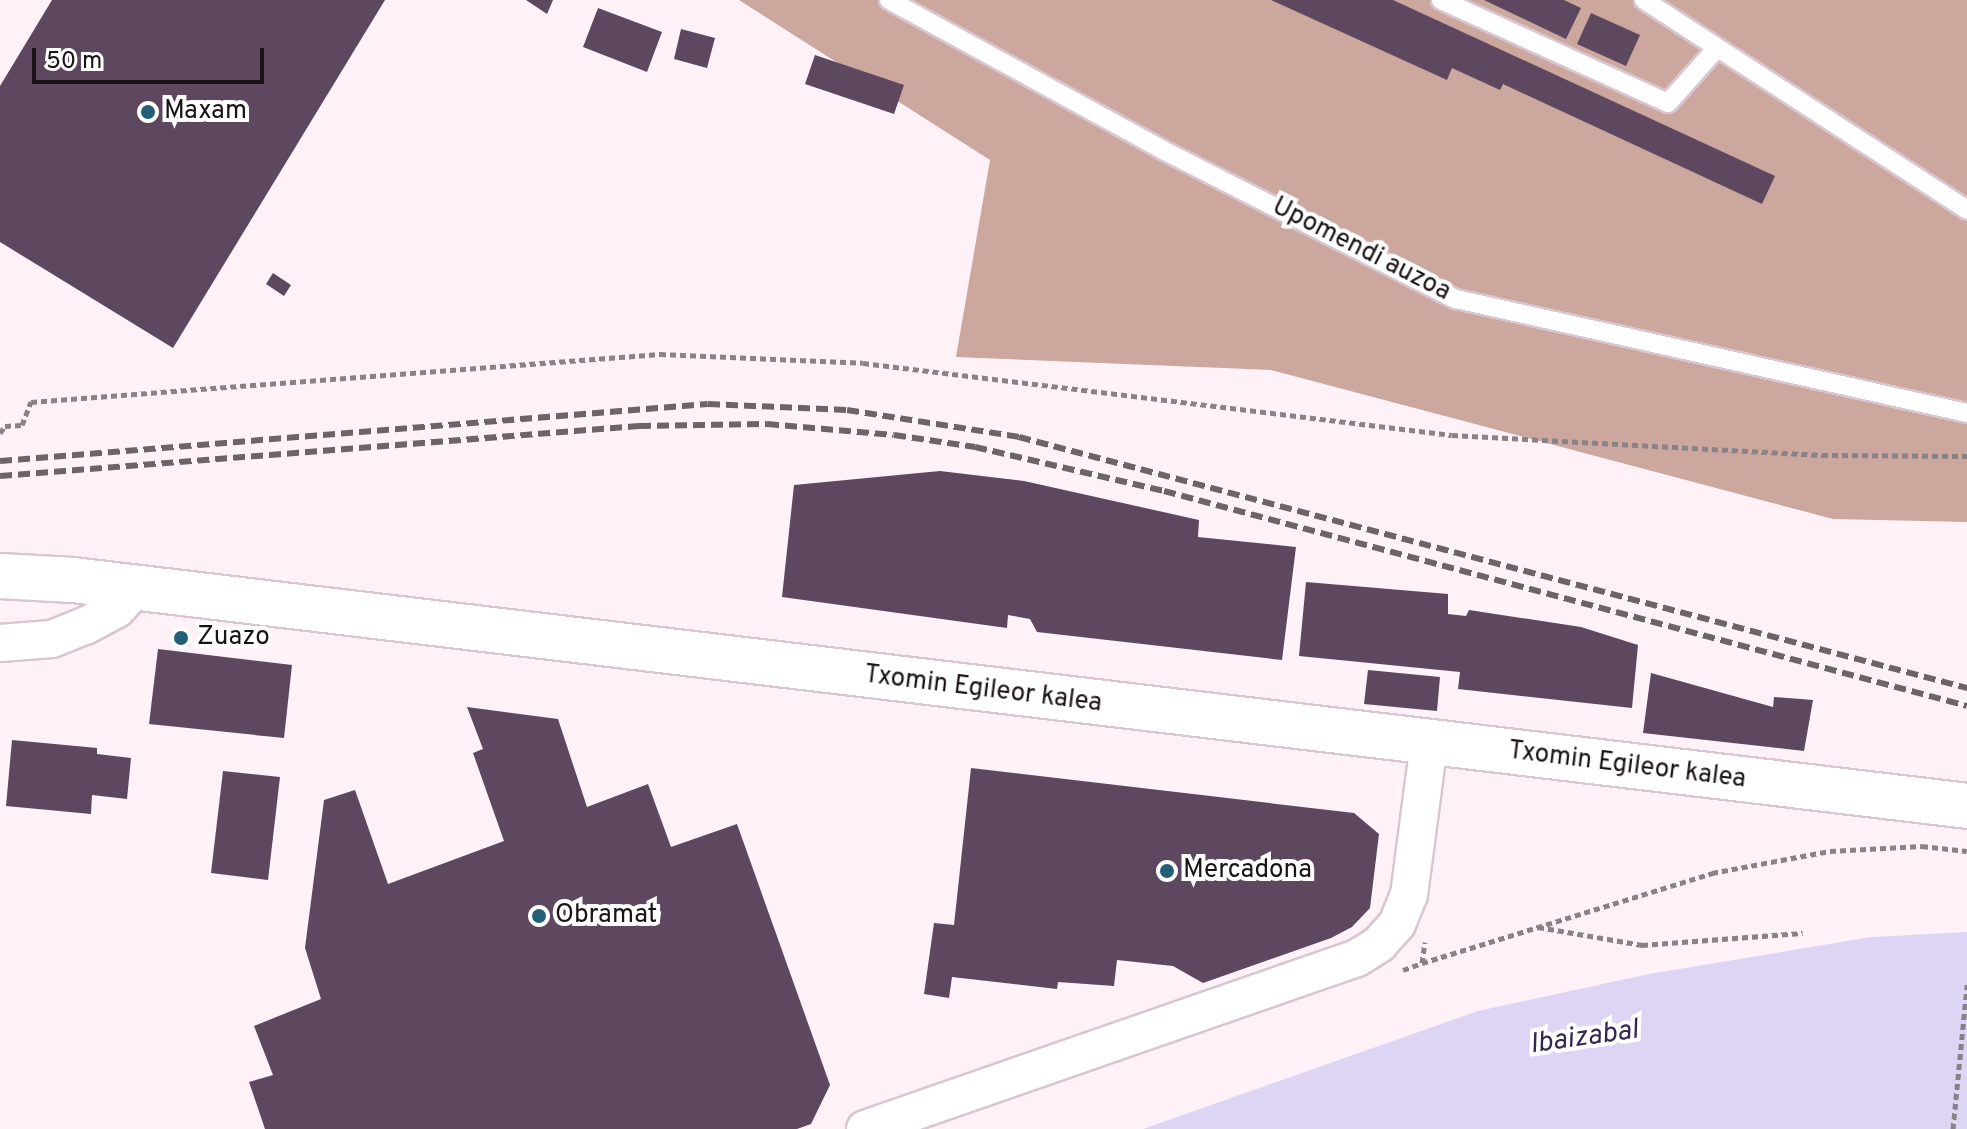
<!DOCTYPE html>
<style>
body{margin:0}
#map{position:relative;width:1967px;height:1129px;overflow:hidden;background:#fef2f8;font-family:Overpass,sans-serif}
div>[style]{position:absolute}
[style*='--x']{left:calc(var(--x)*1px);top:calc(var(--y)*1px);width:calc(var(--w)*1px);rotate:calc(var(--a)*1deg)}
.forest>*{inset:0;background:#cba79e}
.water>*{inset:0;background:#ded5f5}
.building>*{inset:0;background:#5d485f}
.path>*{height:5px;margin-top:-2.5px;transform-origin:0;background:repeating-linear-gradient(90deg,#8b8286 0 6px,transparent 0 10px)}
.roads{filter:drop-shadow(2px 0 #d9c6d0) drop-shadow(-2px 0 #d9c6d0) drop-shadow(0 2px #d9c6d0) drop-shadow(0 -2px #d9c6d0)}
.lane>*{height:18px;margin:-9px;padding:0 9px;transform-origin:9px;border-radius:9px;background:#fff}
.street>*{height:36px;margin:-18px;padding:0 18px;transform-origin:18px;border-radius:18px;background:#fff}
.secondary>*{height:44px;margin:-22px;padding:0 22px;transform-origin:22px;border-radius:22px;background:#fff}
.rail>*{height:6px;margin-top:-3px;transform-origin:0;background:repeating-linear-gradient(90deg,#6c6468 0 12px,transparent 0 18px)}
.dots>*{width:22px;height:22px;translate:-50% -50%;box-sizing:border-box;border:4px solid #fff;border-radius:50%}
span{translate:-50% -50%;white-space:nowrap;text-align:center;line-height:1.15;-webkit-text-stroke:8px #fff;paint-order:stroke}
.poi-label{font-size:26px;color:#191316}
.left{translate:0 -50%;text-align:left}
.street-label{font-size:26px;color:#191316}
.water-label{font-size:28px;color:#34254f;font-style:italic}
.scale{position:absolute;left:32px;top:48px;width:232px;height:36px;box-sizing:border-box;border:4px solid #191316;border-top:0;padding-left:10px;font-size:24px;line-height:28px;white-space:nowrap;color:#191316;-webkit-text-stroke:6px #fff;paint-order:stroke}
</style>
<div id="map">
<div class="forest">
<i style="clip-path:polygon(739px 0,1967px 0,1967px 522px,1833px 519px,1271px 370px,956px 357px,990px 160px)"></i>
</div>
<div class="water">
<i style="clip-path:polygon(1967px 932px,1967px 1129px,1143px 1129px,1478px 1011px,1649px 974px,1871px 937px)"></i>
</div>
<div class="building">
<i style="clip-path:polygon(52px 0,385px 0,173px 348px,0 242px,0 86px)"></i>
<i style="clip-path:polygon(526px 0,553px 0,547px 14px)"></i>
<i style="clip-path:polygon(1271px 0,1393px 0,1775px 176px,1762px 204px,1503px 84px,1500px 90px,1452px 68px,1447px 80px)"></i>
<i style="clip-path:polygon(1484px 0,1564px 0,1581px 8px,1566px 39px)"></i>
<i style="clip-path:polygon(598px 8px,662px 32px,647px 72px,583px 47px)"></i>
<i style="clip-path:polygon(1591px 13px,1640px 35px,1626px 66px,1577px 44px)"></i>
<i style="clip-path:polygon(681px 29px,715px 38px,707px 68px,674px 59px)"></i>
<i style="clip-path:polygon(815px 55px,904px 85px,894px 114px,805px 84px)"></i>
<i style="clip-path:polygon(273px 273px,291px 285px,284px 296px,266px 284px)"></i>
<i style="clip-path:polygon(940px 471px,1024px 481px,1199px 520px,1198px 537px,1296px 547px,1282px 660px,1037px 632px,1030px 619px,1008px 615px,1007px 628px,782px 597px,794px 485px)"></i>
<i style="clip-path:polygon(1306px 582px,1448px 594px,1448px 614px,1466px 616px,1469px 610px,1581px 627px,1638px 645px,1632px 708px,1458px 689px,1460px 672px,1299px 656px)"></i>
<i style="clip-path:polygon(158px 649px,292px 665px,284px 738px,149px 724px)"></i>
<i style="clip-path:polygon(1368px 670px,1440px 677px,1437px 711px,1364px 704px)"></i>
<i style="clip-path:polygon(1651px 673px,1773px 707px,1774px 697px,1813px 700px,1804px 751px,1643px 733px)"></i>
<i style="clip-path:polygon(467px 707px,558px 719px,587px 807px,648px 784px,671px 847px,737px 824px,830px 1085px,811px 1124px,797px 1129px,265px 1129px,249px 1082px,273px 1075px,254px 1026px,321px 999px,305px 948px,324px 800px,355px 790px,388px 884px,504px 841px,473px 753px,483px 749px)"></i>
<i style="clip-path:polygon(12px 740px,97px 748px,97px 754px,131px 758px,127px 799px,92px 795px,91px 814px,6px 806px)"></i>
<i style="clip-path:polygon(971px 768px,1354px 813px,1379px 834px,1370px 908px,1352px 927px,1331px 938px,1203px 983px,1173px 966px,1117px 960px,1114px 986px,1058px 982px,1057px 989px,952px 977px,949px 998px,924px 994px,934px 923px,954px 925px)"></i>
<i style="clip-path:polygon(223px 771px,280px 777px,268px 880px,211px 873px)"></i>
</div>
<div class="path">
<i style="--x:0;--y:433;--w:9;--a:-54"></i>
<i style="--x:5;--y:426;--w:17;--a:-3"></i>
<i style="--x:22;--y:425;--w:25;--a:-69"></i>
<i style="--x:31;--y:402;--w:631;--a:-4.36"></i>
<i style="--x:660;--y:354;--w:203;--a:2.5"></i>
<i style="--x:863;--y:363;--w:593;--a:6.97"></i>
<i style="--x:1452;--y:435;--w:371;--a:3.1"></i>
<i style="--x:1822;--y:455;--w:145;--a:0.4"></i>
<i style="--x:1538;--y:927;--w:106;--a:9.8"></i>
<i style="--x:1642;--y:945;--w:161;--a:-4.3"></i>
<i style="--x:1422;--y:963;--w:304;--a:-17.2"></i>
<i style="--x:1712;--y:873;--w:120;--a:-10.6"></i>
<i style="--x:1830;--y:851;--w:92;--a:-3.1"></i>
<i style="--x:1922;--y:846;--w:45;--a:6.3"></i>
<i style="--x:1403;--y:970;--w:20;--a:-20"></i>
<i style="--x:1422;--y:963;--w:21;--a:-82"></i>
<i style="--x:1953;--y:1129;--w:145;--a:-84.4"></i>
</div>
<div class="roads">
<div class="lane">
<i style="--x:889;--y:0;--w:310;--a:28.7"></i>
<i style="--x:1161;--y:149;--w:331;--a:27"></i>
<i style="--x:1456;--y:299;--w:524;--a:12.58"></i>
<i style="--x:1441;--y:0;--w:249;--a:24.4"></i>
<i style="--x:1668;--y:103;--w:74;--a:-48.3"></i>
<i style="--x:1644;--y:0;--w:385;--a:33"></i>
</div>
<div class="street">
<i style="--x:0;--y:643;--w:52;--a:-4.4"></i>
<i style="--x:52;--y:639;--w:35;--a:-22"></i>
<i style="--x:85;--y:626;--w:36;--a:-28"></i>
<i style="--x:117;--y:609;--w:25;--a:-48"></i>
<i style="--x:865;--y:1129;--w:521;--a:-19.17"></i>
<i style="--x:1357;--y:958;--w:26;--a:-32"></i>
<i style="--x:1379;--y:944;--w:27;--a:-48"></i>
<i style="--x:1397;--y:924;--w:31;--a:-68"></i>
<i style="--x:1409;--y:895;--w:153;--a:-82.5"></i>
</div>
<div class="secondary">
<i style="--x:0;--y:576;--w:73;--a:3.1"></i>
<i style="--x:73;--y:580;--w:1907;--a:6.8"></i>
</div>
</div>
<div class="rail">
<i style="--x:0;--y:461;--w:710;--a:-4.6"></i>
<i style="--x:708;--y:404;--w:139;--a:2.5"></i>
<i style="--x:847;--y:410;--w:174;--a:8.9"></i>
<i style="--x:1019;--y:437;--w:981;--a:14.83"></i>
<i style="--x:0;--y:476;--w:641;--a:-4.47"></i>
<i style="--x:639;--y:426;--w:128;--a:-0.9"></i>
<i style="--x:767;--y:424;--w:127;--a:5"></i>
<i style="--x:894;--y:435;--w:82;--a:8.4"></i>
<i style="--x:975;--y:447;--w:194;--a:13.1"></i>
<i style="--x:1164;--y:491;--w:831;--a:14.99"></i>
</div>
<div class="dots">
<i style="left:148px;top:112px;background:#235f76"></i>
<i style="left:181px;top:638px;background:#235f76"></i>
<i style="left:1167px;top:871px;background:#235f76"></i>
<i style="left:539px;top:916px;background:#235f76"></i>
</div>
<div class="poi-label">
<span class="left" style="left:164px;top:112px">Maxam</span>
<span class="left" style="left:197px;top:638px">Zuazo</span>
<span class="left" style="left:1183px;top:871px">Mercadona</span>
<span class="left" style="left:555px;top:916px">Obramat</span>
</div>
<div class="street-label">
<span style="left:1361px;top:250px;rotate:27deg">Upomendi auzoa</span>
<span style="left:983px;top:690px;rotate:7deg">Txomin Egileor kalea</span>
<span style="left:1627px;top:766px;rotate:7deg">Txomin Egileor kalea</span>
</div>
<div class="water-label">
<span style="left:1584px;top:1038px;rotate:-8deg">Ibaizabal</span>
</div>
<div class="scale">50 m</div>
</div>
